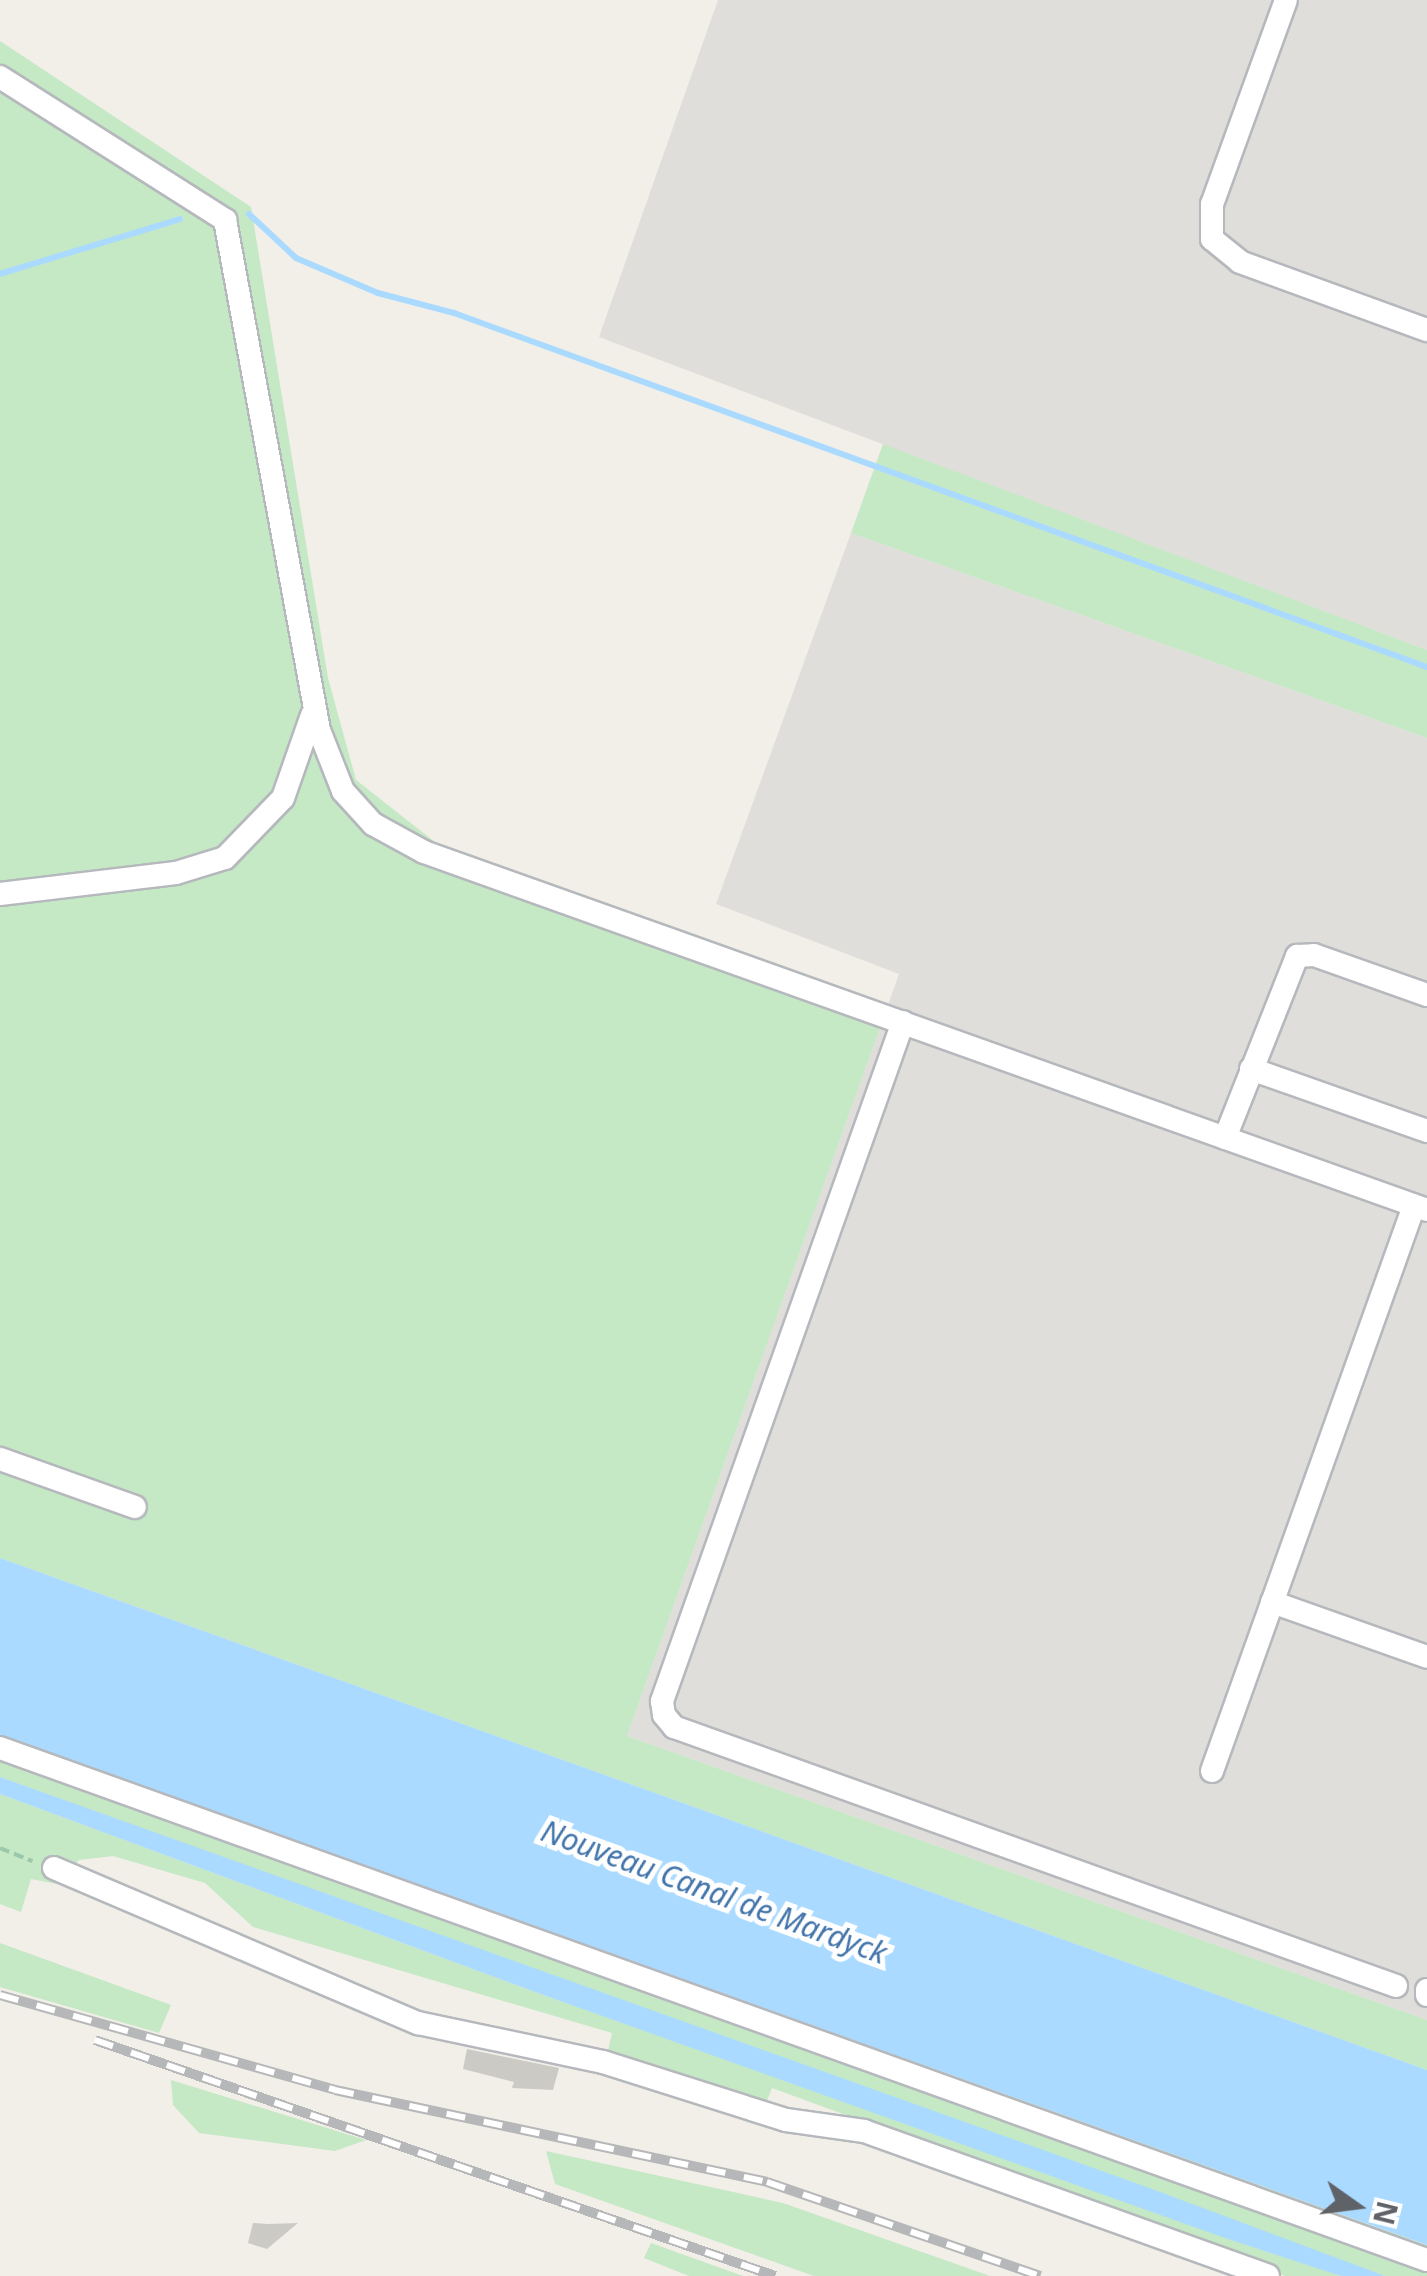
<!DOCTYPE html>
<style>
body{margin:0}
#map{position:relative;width:1427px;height:2276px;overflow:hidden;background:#f1efe8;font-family:"Noto Sans",sans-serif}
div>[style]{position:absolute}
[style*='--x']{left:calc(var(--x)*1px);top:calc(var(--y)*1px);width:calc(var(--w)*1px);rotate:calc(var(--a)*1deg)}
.industrial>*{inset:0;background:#e0deda}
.green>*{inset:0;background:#c5e8c5}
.water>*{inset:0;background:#aadaff}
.stream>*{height:6px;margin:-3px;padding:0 3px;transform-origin:3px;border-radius:3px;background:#aadaff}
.building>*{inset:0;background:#cccac5}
.path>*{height:4px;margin-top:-2px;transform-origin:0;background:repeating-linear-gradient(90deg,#9cc7a9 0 10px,transparent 0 15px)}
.roads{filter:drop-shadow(2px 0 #b5b8bc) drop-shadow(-2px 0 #b5b8bc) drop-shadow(0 2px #b5b8bc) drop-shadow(0 -2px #b5b8bc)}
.minor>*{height:22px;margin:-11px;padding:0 11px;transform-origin:11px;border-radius:11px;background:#fff}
.rail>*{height:10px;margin-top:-5px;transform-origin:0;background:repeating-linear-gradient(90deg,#fff 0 19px,#b6b7b8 0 38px);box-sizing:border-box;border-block:2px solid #b6b7b8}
span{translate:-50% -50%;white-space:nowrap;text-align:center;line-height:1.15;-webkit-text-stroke:10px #fff;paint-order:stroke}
.water-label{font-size:30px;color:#4174aa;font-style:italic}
.north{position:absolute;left:1307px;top:2156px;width:100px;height:100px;-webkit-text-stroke:8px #fff;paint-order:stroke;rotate:104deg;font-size:28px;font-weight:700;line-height:40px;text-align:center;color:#5f6368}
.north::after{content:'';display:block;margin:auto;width:35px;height:45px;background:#5f6368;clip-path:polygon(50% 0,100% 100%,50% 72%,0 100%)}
</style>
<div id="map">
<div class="industrial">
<i style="clip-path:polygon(718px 0,1427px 0,1427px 650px,599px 337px)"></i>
<i style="clip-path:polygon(851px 533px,1427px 738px,1427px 2020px,627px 1736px,899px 974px,716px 904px)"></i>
</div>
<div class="green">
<i style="clip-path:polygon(0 41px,251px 207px,328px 678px,356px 780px,440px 846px,888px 1005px,627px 1736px,1427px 2020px,1427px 2070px,0 1558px)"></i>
<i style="clip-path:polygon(883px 444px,1427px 650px,1427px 738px,851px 533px)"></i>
<i style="clip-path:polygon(0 1735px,1427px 2245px,1427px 2276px,1385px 2276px,1299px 2247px,0 1777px)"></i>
<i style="clip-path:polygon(0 1794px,535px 1992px,1341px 2276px,1285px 2276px,772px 2088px,764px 2108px,608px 2051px,612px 2033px,253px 1927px,205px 1883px,113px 1856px,79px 1860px,57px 1884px,31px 1879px,21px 1912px,0 1904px)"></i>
<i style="clip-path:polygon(0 1943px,171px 2005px,159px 2033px,0 1987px)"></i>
<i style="clip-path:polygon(171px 2080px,366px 2140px,335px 2151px,199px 2133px,173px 2105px)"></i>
<i style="clip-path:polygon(546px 2151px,783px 2203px,990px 2276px,814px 2276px,555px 2184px)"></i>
<i style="clip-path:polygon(651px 2243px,743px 2276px,689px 2276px,644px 2258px)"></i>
</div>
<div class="water">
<i style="clip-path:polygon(0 1558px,1427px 2070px,1427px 2245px,0 1735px)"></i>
<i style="clip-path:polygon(0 1777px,1152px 2189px,1385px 2276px,1341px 2276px,1225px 2238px,535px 1992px,0 1794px)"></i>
</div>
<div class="stream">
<i style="--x:249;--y:214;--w:64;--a:43.1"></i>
<i style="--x:296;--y:258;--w:89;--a:23.1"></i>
<i style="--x:378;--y:293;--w:79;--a:14.7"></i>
<i style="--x:454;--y:313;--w:1035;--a:19.99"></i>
<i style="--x:0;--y:274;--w:188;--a:-17"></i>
</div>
<div class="building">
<i style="clip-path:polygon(467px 2049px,559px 2068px,553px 2090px,512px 2088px,514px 2082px,463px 2069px)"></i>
<i style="clip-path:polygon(253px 2223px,268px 2224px,298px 2223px,267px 2249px,248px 2243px)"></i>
</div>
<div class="path">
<i style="--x:0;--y:1848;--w:35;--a:22"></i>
</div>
<div class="roads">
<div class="minor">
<i style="--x:1286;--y:0;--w:217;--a:109.9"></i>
<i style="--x:1212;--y:204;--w:35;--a:90"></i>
<i style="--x:1212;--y:239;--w:36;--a:39"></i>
<i style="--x:1240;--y:262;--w:199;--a:20"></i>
<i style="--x:0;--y:77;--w:267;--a:32.4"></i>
<i style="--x:225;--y:220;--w:519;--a:79.56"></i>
<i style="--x:319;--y:730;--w:66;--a:68.5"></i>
<i style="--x:343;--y:791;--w:45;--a:47.7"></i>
<i style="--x:373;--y:824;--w:58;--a:28.8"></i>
<i style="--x:424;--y:852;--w:1065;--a:19.64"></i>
<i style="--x:0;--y:894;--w:177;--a:-6.8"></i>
<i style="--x:176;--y:873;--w:51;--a:-17"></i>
<i style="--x:225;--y:858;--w:83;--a:-46"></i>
<i style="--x:283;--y:798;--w:88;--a:-70.7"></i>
<i style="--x:903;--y:1022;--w:721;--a:109.54"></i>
<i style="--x:662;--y:1701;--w:14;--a:82"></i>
<i style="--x:664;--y:1715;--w:16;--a:50"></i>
<i style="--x:674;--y:1727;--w:767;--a:19.73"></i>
<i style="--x:1251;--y:1069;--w:187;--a:19.4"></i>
<i style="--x:1225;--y:1138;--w:196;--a:-68.4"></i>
<i style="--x:1297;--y:956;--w:17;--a:-3"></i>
<i style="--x:1314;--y:955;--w:120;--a:19.5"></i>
<i style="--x:0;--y:1459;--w:143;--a:19.6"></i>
<i style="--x:1272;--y:1602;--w:164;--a:19.5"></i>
<i style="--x:0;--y:1748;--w:1516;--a:19.74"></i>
<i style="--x:1212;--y:1771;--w:600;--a:-70.33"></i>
<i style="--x:54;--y:1868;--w:396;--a:23.1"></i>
<i style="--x:418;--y:2023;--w:189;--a:11.9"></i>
<i style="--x:603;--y:2062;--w:192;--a:17.6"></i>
<i style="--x:786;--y:2120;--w:79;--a:8"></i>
<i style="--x:864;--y:2131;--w:429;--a:19.7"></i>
<i style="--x:1427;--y:1990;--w:5;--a:90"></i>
</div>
</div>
<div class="rail">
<i style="--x:0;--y:1995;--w:348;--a:15.8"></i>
<i style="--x:335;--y:2090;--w:442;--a:12"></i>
<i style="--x:767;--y:2182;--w:289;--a:19"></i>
<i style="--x:95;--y:2040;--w:720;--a:19.14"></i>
</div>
<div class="water-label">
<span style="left:714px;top:1892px;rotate:20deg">Nouveau Canal de Mardyck</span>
</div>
<div class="north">N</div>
</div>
